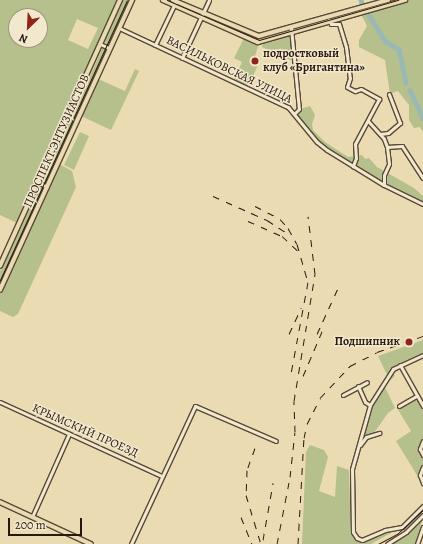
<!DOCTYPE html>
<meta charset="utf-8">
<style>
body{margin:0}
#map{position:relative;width:423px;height:544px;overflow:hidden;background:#eadbb2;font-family:Alegreya,serif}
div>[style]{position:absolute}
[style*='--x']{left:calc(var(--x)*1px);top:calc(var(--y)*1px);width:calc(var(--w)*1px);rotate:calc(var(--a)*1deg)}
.green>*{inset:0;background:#b6c08d}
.river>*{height:4.5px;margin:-2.25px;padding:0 2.25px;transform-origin:2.25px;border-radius:2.25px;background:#9ab9b5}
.roads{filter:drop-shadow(1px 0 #594938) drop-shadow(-1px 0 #594938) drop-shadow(0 1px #594938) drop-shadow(0 -1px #594938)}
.minor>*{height:3px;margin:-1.5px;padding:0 1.5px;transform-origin:1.5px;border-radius:1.5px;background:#f1e8cd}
.major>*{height:3.5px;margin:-1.75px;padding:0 1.75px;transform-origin:1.75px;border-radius:1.75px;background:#eadbb2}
.tram>*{height:1px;margin:-0.5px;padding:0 0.5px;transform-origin:0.5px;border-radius:0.5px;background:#291810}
.rail>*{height:1px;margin-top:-0.5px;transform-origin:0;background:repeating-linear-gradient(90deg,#291810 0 7px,transparent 0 14px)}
.dots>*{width:11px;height:11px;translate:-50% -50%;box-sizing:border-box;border:2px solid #f1e8cd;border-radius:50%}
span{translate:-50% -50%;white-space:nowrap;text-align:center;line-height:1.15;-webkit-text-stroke:3px #f1e8cd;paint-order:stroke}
.poi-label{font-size:12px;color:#291810;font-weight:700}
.left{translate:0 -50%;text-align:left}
.right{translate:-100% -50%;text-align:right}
.street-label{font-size:12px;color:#291810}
.north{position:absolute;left:8px;top:8px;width:40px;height:40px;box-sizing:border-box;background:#f1e8cd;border:1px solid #a19581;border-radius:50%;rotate:204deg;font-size:11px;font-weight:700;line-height:16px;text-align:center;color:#291810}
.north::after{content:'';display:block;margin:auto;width:14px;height:18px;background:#8f2418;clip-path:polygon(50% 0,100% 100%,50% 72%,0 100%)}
.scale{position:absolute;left:8px;top:518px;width:74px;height:18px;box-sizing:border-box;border:2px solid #291810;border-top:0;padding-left:5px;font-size:12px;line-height:14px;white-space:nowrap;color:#291810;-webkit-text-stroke:3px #f1e8cd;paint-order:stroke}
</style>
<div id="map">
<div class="green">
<i style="clip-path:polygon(evenodd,0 0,118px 0,17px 223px,0 215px,0 0,16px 16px,40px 16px,40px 40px,16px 40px,16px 16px,0 0,77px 19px,98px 28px,88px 49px,68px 40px,77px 19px)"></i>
<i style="clip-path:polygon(123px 0,130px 0,107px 45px,104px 41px)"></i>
<i style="clip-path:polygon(408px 0,423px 0,423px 132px,420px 127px,414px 128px,409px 120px,409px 105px,398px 91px,390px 94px,385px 60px,359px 47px,359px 40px,367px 26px,361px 14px)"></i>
<i style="clip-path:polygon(291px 35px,295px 62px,262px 47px,263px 43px)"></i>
<i style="clip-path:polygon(244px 38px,259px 43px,255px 56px,261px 59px,248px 86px,234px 80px,242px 62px,234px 58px)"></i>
<i style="clip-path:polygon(103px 47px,107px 51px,46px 182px,42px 183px)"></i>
<i style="clip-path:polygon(135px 69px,139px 71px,111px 130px,81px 116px,98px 79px,125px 91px)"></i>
<i style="clip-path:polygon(310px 106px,315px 115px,312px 124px,313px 130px,325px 142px,348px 157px,362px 155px,365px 159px,369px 158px,377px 167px,414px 188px,423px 196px,423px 202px,384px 183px,317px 141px,294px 111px)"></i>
<i style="clip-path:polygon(80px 132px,89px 136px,74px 170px,64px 165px)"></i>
<i style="clip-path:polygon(59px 164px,72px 171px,76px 187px,18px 314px,13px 317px,0 311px,0 294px)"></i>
<i style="clip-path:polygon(40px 186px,43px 189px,0 285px,0 271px)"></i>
<i style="clip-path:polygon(423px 340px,423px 353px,396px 365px,387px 375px,378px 356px)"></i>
<i style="clip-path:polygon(392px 371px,395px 376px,384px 385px,395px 408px,388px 413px,374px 433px,361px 441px,361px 433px,371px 407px)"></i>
<i style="clip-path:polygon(416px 397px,423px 407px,423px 485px,396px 441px,411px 431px,397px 408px)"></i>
<i style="clip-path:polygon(310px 445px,324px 450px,328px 457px,319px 491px,335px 497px,337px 466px,349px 470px,351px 531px,356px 539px,367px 540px,386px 531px,398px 529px,371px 544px,302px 544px,306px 452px)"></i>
<i style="clip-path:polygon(423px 518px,415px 544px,390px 544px,407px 533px)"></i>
</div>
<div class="river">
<i style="--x:361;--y:0;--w:3;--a:72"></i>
<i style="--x:369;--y:15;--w:31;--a:58"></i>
<i style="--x:385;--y:41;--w:16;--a:30"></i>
<i style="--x:399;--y:49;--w:34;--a:78"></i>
<i style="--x:410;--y:90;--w:31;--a:65"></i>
</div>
<div class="roads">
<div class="minor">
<i style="--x:329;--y:20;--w:4;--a:63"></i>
<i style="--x:331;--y:24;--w:8;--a:0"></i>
<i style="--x:339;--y:24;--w:24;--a:73"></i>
<i style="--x:346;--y:47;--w:31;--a:83"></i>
<i style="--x:350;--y:78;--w:9;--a:108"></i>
<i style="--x:347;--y:87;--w:9;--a:27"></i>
<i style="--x:355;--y:91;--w:6;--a:-18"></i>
<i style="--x:361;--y:89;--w:21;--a:29"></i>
<i style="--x:379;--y:99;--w:51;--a:118.1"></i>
<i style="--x:355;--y:144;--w:14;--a:86"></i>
<i style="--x:356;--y:158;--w:9;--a:111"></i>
<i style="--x:119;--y:28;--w:187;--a:25.1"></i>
<i style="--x:288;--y:107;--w:45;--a:50.4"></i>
<i style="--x:317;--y:142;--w:13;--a:39"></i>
<i style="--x:327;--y:150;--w:67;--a:31.6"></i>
<i style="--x:384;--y:185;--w:43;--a:26"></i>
<i style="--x:291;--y:28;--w:81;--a:84.4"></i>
<i style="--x:299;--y:109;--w:6;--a:135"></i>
<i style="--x:100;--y:44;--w:10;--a:24"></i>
<i style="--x:155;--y:45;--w:47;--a:-64.5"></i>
<i style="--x:182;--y:58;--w:64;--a:-65"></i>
<i style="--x:368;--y:121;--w:24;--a:48"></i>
<i style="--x:384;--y:139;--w:9;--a:69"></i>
<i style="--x:387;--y:147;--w:17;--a:83"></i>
<i style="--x:389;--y:164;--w:12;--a:114"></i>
<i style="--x:384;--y:175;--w:10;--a:90"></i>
<i style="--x:380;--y:134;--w:8;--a:-7"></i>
<i style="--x:388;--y:133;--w:16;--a:-40"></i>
<i style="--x:400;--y:123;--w:31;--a:-111"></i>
<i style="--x:387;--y:147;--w:15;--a:-4"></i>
<i style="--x:402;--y:146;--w:38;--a:57"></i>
<i style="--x:38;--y:182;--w:10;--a:29"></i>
<i style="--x:423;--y:355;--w:33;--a:155"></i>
<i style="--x:393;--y:369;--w:43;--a:122.6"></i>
<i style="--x:370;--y:405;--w:66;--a:105.7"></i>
<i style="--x:352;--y:469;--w:63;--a:89.1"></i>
<i style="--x:353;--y:532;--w:7;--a:56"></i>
<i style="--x:357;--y:538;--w:5;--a:22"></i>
<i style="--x:362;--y:540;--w:25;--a:-23"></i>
<i style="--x:385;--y:530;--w:17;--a:-10"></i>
<i style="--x:402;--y:527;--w:30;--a:-45"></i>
<i style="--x:400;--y:365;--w:47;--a:60.7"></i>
<i style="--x:358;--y:386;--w:17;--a:66"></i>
<i style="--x:365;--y:402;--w:6;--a:31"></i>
<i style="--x:343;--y:395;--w:27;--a:-28"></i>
<i style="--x:0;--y:402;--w:178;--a:24.6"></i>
<i style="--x:399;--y:406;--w:20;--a:-30"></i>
<i style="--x:423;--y:441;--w:9;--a:111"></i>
<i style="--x:420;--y:449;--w:7;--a:63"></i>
<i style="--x:360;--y:445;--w:10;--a:-53"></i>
<i style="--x:366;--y:437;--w:14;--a:-17"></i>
<i style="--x:423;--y:467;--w:9;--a:111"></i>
<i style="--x:420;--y:475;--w:9;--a:69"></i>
<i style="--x:32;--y:517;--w:91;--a:-66"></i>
<i style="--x:131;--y:544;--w:152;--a:-65.1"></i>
<i style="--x:195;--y:406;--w:88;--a:23.4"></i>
<i style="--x:387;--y:544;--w:22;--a:-32"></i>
<i style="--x:406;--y:532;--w:24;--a:-45"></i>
<i style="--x:417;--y:544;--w:18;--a:-71"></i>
</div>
<div class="major">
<i style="--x:163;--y:0;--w:104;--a:23.9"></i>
<i style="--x:258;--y:42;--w:153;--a:-15.9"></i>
<i style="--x:173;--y:0;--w:93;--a:22.7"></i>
<i style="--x:259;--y:36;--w:134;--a:-15.6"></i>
<i style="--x:0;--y:266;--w:292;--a:-65.7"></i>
<i style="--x:0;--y:290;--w:319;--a:-65.5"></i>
<i style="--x:0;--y:502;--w:100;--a:24.8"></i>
</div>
</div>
<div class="tram">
<i style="--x:167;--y:0;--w:100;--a:23.5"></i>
<i style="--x:259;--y:40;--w:145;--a:-16.1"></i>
<i style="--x:0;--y:280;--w:307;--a:-65.6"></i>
<i style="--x:378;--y:544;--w:21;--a:-28"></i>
<i style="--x:397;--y:534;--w:35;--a:-43"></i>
</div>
<div class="rail">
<i style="--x:213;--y:196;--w:59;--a:24"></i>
<i style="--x:267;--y:220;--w:24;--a:33"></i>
<i style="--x:255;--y:206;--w:28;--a:27"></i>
<i style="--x:280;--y:219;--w:12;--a:48"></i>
<i style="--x:288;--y:228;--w:18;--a:61"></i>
<i style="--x:297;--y:244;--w:40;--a:74"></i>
<i style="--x:308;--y:282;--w:94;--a:100.5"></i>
<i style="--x:248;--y:221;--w:37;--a:24"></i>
<i style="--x:282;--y:236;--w:21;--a:43"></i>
<i style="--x:289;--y:334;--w:29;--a:-65"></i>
<i style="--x:317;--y:334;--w:53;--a:-65.4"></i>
<i style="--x:303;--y:376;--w:51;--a:-66.9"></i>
<i style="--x:255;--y:448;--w:23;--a:110"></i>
<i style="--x:247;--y:470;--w:25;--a:92"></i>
<i style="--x:246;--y:495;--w:51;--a:73"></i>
<i style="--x:241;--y:517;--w:29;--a:68"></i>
<i style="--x:263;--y:540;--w:58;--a:-80"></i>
<i style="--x:277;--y:544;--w:68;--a:-79"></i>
<i style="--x:290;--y:477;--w:45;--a:-83.7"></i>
<i style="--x:295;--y:432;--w:31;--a:-92"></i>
<i style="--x:294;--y:401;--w:129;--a:-80.6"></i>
<i style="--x:315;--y:274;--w:58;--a:-96.9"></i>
<i style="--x:298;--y:544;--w:106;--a:-86.8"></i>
<i style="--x:304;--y:438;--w:14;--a:-78"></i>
<i style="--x:307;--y:424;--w:29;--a:-63"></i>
<i style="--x:320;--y:398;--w:44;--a:-46.8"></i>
<i style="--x:350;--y:366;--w:30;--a:-27"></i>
<i style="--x:377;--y:352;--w:49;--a:-19.2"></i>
</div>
<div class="dots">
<i style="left:255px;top:61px;background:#8f2418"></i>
<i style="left:409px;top:342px;background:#8f2418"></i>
</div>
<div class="poi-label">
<span class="left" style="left:263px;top:61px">подростковый<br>клуб «Бригантина»</span>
<span class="right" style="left:400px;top:342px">Подшипник</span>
</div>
<div class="street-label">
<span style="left:229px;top:70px;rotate:26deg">ВАСИЛЬКОВСКАЯ УЛИЦА</span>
<span style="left:57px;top:141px;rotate:-66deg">ПРОСПЕКТ ЭНТУЗИАСТОВ</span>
<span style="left:85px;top:431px;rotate:24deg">КРЫМСКИЙ ПРОЕЗД</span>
</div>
<div class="north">N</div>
<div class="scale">200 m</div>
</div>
